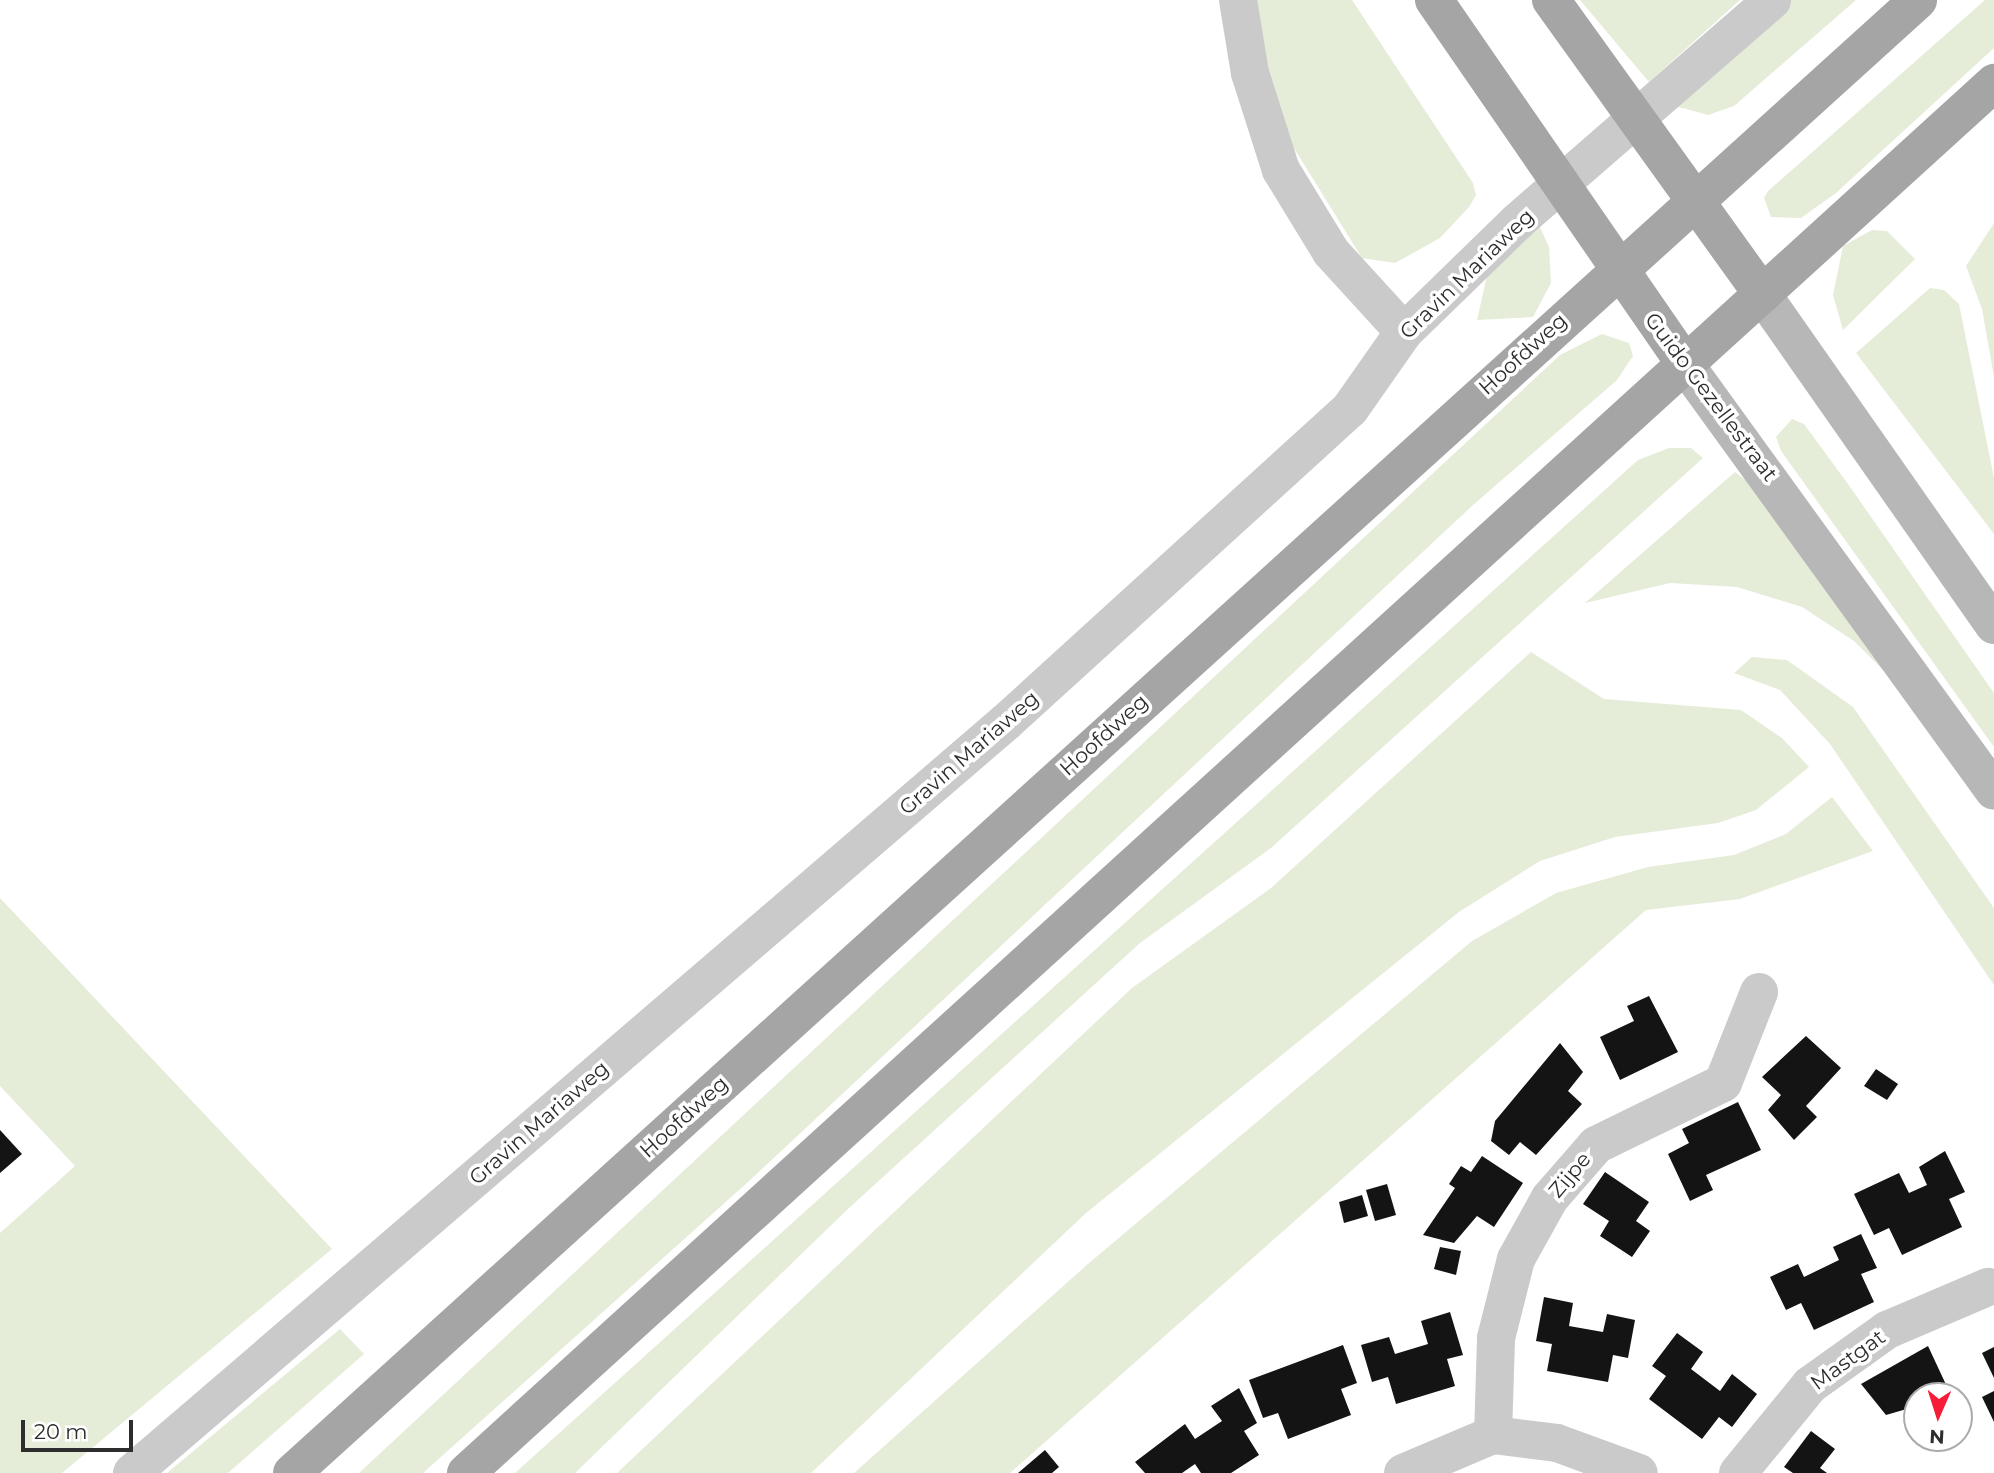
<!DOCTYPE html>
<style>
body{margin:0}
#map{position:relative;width:1994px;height:1473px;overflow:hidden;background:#fff;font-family:Montserrat,sans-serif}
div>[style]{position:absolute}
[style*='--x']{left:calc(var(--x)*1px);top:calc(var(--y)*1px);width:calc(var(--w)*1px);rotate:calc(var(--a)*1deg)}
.green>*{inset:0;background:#e5edd9}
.building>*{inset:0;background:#141414}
.minor>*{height:38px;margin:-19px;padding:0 19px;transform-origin:19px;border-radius:19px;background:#cacaca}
.secondary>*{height:38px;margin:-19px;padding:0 19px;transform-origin:19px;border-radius:19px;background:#b7b7b7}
.primary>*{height:38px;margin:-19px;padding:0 19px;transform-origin:19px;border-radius:19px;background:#a5a5a5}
span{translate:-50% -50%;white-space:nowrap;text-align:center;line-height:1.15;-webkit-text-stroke:7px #fff;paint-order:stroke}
.street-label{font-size:21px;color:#2d2d2d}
.north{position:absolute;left:1903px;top:1382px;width:70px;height:70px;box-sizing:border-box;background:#fff;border:2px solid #ababab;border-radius:50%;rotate:183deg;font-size:19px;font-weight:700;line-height:28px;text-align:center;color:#2d2d2d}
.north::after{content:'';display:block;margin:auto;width:24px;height:32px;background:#f61d39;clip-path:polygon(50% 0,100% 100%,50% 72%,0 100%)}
.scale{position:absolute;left:21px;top:1420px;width:112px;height:32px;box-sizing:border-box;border:4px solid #2d2d2d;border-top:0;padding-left:9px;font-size:21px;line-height:24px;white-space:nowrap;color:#2d2d2d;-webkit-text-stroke:5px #fff;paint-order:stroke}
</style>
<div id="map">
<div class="green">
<i style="clip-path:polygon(1256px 0,1352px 0,1473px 183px,1476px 195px,1469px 207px,1440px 238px,1395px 263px,1362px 258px,1292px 145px,1265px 65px)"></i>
<i style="clip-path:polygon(1580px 0,1740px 0,1649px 82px)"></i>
<i style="clip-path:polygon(1790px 0,1856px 0,1734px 106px,1708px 115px,1671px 105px)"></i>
<i style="clip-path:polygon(1985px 0,1994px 0,1994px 48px,1836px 193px,1801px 218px,1771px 217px,1764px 198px,1768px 191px)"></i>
<i style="clip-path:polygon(1994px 223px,1994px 377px,1982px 309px,1966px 266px)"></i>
<i style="clip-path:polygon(1540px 227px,1549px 247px,1551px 283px,1533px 317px,1477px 320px,1489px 267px)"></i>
<i style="clip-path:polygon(1872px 230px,1887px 231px,1915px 259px,1843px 330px,1833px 295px,1843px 246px)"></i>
<i style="clip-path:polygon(1930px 288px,1944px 290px,1959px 304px,1994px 478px,1994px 534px,1856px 353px)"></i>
<i style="clip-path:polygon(1602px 334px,1629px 343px,1633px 356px,1617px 380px,1472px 506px,748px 1182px,423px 1473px,359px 1473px,1560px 355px)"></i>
<i style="clip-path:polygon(1792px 419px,1804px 424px,1848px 484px,1994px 693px,1994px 747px,1781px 451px,1776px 437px)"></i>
<i style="clip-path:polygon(1669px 448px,1691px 448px,1703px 458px,1271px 848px,1140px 943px,849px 1208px,575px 1473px,515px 1473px,1638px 460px)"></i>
<i style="clip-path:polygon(1735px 472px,1751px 484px,1887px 674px,1854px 641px,1802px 607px,1737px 587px,1670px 583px,1585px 603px)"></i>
<i style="clip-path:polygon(1531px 652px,1604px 699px,1741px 710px,1782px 738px,1809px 767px,1756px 810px,1718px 823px,1615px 837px,1540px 861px,1459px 912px,1086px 1213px,811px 1473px,617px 1473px,1132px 988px,1271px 888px)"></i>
<i style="clip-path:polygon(1752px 657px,1787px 660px,1853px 707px,1994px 908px,1994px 985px,1830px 744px,1780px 690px,1734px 673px)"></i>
<i style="clip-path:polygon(1832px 797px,1873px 851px,1740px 899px,1646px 910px,1010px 1473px,854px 1473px,1089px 1263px,1472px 941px,1556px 893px,1648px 867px,1734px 855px,1786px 834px)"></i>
<i style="clip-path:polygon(0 898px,332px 1249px,62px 1473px,0 1473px,0 1233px,75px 1166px,0 1086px)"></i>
<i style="clip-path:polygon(340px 1329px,364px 1354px,228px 1473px,167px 1473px)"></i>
</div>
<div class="building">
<i style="clip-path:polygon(1649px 996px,1678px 1052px,1620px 1080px,1600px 1037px,1634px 1021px,1627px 1006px)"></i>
<i style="clip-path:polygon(1806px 1036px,1841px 1068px,1806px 1106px,1817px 1117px,1794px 1140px,1768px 1110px,1781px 1095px,1762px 1077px)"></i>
<i style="clip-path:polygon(1560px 1043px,1583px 1072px,1568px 1091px,1582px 1104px,1536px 1155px,1520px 1142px,1509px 1155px,1491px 1141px,1495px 1121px)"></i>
<i style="clip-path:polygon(1876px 1069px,1898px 1084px,1887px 1100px,1864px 1086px)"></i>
<i style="clip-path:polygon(1738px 1102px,1761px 1150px,1706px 1175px,1713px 1190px,1690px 1201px,1668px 1154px,1689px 1143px,1682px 1129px)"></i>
<i style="clip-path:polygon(0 1130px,22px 1154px,0 1173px)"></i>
<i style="clip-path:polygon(1945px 1151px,1965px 1192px,1949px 1199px,1962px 1227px,1902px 1255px,1889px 1228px,1874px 1235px,1854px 1194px,1899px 1173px,1909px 1193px,1927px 1185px,1919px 1167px)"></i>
<i style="clip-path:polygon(1482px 1156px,1523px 1183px,1494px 1227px,1477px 1216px,1454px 1243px,1423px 1235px,1455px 1188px,1449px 1184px,1461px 1166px,1471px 1172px)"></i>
<i style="clip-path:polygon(1605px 1172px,1649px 1202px,1636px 1221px,1650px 1231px,1632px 1257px,1600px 1236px,1609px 1221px,1583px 1204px)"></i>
<i style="clip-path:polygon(1387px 1184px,1396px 1215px,1375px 1221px,1366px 1190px)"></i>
<i style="clip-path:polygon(1362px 1195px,1368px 1216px,1344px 1223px,1339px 1202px)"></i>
<i style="clip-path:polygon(1861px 1234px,1877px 1268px,1861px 1274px,1874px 1302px,1814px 1330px,1801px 1303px,1786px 1310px,1770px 1277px,1798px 1264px,1804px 1277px,1839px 1260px,1833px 1247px)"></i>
<i style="clip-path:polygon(1440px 1247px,1461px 1251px,1456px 1275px,1434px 1269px)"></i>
<i style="clip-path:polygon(1544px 1297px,1573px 1303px,1569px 1326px,1603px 1332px,1607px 1314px,1635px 1320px,1628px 1358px,1613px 1355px,1608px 1382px,1547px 1371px,1552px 1344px,1536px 1341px)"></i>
<i style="clip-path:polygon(1450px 1312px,1463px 1355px,1447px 1359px,1455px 1386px,1396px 1404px,1388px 1377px,1372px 1382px,1361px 1345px,1389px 1337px,1395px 1354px,1428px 1344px,1421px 1321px)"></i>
<i style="clip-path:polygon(1677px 1333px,1703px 1352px,1691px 1369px,1720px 1391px,1732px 1374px,1757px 1394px,1732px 1427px,1719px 1417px,1702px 1439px,1649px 1399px,1666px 1376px,1652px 1366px)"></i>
<i style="clip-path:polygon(1343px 1345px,1357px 1383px,1341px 1389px,1351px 1415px,1288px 1439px,1278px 1413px,1263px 1418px,1249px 1380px)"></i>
<i style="clip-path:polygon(1928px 1346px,1949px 1391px,1917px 1396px,1917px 1406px,1886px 1415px,1861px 1384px)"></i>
<i style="clip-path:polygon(1994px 1347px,1994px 1378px,1982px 1353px)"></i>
<i style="clip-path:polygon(1239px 1388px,1257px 1423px,1244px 1431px,1259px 1455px,1231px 1473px,1201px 1473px,1195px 1464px,1182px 1473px,1145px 1473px,1135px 1462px,1185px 1424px,1195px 1439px,1222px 1421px,1211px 1406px)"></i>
<i style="clip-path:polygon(1994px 1391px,1994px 1422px,1982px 1397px)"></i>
<i style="clip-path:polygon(1811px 1431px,1835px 1449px,1820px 1468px,1827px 1473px,1793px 1473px,1784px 1467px)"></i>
<i style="clip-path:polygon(1045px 1450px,1059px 1467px,1052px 1473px,1018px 1473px)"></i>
</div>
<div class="minor">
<i style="--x:1238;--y:0;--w:74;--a:80.7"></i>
<i style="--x:1250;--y:73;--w:102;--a:72.3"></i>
<i style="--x:1281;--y:170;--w:96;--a:58.6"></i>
<i style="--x:1331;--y:252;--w:108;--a:47.6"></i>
<i style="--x:1493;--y:1435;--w:97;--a:-88.2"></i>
<i style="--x:1496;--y:1338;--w:81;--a:-75.8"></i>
<i style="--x:1516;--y:1259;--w:70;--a:-60.9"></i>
<i style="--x:1550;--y:1198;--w:70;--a:-49"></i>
<i style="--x:1596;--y:1145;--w:141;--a:-26"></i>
<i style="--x:1723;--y:1083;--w:98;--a:-68.4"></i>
<i style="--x:132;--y:1473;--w:1152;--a:-40.67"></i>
<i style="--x:1006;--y:722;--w:465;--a:-42.3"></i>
<i style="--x:1350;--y:409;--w:94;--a:-55"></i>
<i style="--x:1404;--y:332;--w:158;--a:-44.2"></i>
<i style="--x:1517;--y:222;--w:338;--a:-41"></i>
<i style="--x:1403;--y:1473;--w:98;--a:-22.9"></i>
<i style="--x:1493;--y:1435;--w:64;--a:7.1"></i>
<i style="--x:1557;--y:1443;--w:87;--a:20.1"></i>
<i style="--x:1738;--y:1473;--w:114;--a:-50.7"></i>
<i style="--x:1810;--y:1385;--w:95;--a:-35.5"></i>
<i style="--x:1887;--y:1330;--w:110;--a:-23.1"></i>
</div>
<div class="secondary">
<i style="--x:1762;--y:294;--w:404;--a:55"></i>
<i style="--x:1684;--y:363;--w:528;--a:54.08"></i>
</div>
<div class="primary">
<i style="--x:1434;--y:0;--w:441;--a:55.4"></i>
<i style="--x:1551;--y:0;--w:362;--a:54.3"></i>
<i style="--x:292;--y:1473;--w:2194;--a:-42.17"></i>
<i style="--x:466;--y:1473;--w:2066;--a:-42.29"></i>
</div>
<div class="street-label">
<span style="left:1467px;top:274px;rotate:-44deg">Gravin Mariaweg</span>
<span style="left:1523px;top:354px;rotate:-42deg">Hoofdweg</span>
<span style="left:1711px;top:397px;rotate:53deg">Guido Gezellestraat</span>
<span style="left:1104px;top:735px;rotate:-42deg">Hoofdweg</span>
<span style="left:969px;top:753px;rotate:-41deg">Gravin Mariaweg</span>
<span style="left:684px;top:1117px;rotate:-42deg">Hoofdweg</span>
<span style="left:539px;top:1123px;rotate:-41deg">Gravin Mariaweg</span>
<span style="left:1570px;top:1175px;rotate:-50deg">Zijpe</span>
<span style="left:1848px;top:1360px;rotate:-36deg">Mastgat</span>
</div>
<div class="north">N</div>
<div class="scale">20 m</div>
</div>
